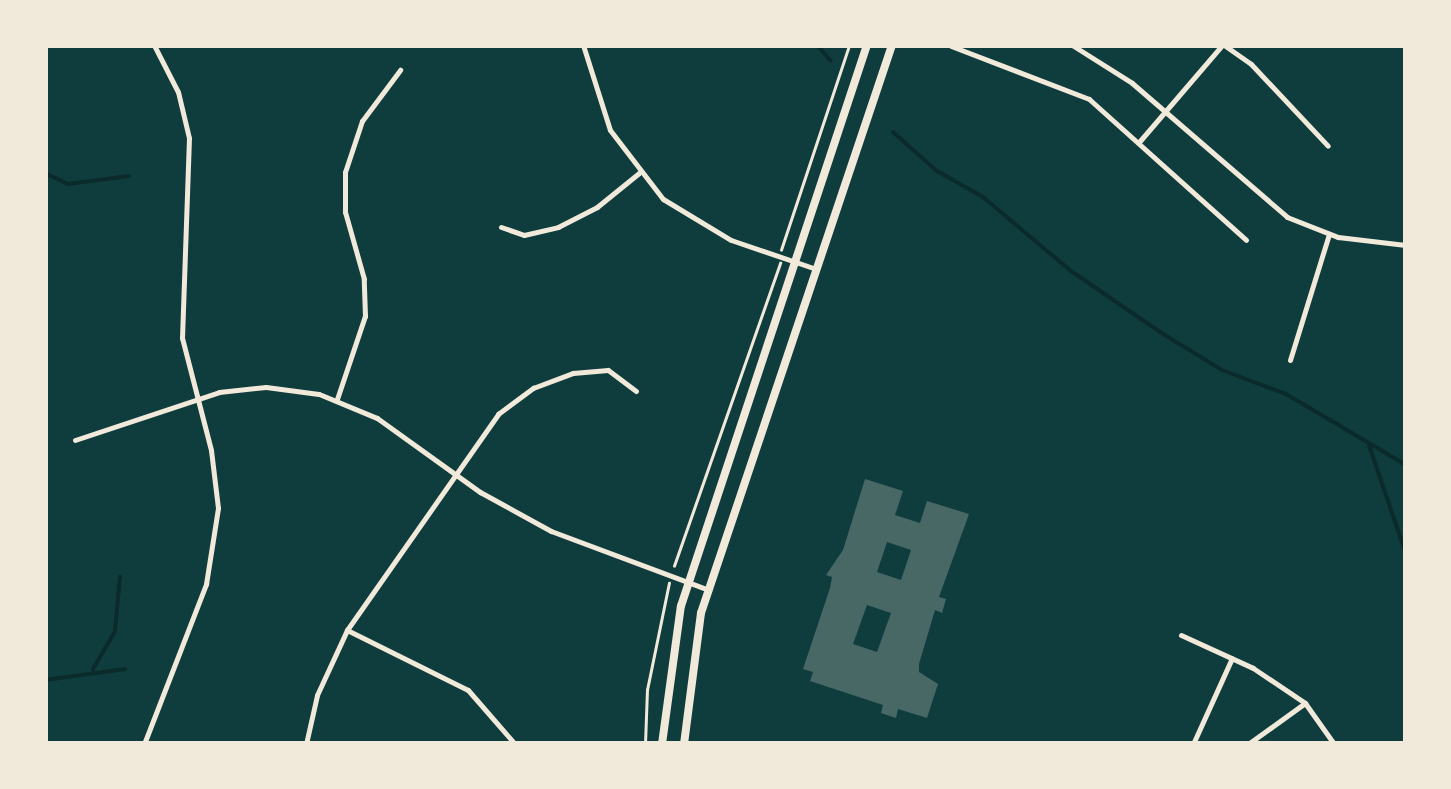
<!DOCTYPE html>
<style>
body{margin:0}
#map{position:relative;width:1451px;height:789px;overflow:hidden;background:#0f3d3e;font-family:"Nunito Sans",sans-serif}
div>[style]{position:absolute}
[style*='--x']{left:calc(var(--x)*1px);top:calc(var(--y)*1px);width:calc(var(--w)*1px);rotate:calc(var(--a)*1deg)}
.stream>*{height:4px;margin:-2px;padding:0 2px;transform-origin:2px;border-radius:2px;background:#0a2a2b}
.building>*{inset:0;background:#486865}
.path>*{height:2.5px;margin:-1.25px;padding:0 1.25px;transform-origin:1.25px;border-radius:1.25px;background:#f1e9da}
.minor>*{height:5px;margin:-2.5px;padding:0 2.5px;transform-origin:2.5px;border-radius:2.5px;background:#f1e9da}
.secondary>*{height:8px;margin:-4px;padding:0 4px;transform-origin:4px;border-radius:4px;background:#f1e9da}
span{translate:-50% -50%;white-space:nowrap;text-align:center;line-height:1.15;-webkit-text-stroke:10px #f1e9da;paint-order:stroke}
.frame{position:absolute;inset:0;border:48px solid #f1e9da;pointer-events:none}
</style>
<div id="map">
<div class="stream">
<i style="--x:817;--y:45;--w:21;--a:49"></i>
<i style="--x:45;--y:64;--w:37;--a:90"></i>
<i style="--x:893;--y:132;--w:59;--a:41.6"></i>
<i style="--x:937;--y:171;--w:53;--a:29.5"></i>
<i style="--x:983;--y:197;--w:115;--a:40.1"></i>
<i style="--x:1071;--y:271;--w:108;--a:34.4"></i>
<i style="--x:1160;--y:332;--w:73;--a:31.5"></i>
<i style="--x:1222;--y:370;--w:68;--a:20.6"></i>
<i style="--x:1286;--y:394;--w:139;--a:30.6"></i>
<i style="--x:45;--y:173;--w:25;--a:26"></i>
<i style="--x:68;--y:184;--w:62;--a:-7.5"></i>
<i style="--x:1369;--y:445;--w:115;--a:71.3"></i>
<i style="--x:93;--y:669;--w:44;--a:-59.9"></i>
<i style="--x:115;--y:631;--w:55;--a:-84.8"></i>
<i style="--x:45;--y:680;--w:81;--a:-7.8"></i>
</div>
<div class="building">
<i style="clip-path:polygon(evenodd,865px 479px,903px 491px,895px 515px,920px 523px,927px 501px,969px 514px,939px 597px,946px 599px,942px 613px,935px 610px,919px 664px,919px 672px,938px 684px,927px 718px,898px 709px,896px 718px,881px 713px,883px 705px,810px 681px,813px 672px,803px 669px,830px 588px,832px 577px,826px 575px,843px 550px,865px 479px,887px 542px,911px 550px,901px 580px,877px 572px,887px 542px,865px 479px,867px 605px,891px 613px,877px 652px,853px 644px,867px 605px)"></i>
</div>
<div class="path">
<i style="--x:781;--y:250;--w:216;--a:-71.6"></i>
<i style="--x:674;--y:566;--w:321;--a:-70.7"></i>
<i style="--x:645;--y:744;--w:54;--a:-87.9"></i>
<i style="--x:647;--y:690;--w:109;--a:-78.4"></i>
</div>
<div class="minor">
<i style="--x:583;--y:45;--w:89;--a:72.4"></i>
<i style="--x:610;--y:130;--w:87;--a:52.5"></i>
<i style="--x:663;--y:199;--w:79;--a:31.1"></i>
<i style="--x:731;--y:240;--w:90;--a:18.8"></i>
<i style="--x:1072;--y:45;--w:71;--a:32.3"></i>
<i style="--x:1132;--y:83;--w:205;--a:40.8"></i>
<i style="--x:1287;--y:217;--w:55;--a:21.4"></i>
<i style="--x:1338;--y:237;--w:68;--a:6.7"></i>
<i style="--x:1224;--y:45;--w:33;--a:35"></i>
<i style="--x:1251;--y:64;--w:112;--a:46.8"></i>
<i style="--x:951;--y:46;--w:148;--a:21"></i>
<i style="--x:1089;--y:99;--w:211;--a:41.9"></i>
<i style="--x:1139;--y:142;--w:128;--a:-49.4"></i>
<i style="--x:501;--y:227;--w:24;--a:19"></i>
<i style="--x:524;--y:235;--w:35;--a:-13"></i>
<i style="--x:558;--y:227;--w:44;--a:-27.1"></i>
<i style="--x:597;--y:207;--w:54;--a:-39"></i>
<i style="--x:1290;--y:360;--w:132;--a:-72.8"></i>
<i style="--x:337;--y:399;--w:88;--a:-71.4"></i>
<i style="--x:365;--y:316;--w:37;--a:-92"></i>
<i style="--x:364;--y:279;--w:70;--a:-105.8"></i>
<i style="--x:345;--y:212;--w:40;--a:-90"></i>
<i style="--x:345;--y:172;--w:54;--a:-71.6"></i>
<i style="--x:362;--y:121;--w:64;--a:-53.3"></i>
<i style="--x:75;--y:440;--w:152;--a:-18.4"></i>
<i style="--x:219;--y:392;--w:47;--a:-6.1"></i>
<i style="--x:266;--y:387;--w:53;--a:7.5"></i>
<i style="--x:319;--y:394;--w:63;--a:22.5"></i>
<i style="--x:377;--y:418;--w:127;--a:35.7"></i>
<i style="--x:480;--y:492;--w:81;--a:28.8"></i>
<i style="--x:551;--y:531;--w:169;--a:20.5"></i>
<i style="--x:347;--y:630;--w:135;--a:26.4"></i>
<i style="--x:468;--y:690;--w:72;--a:49"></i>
<i style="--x:1181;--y:635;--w:79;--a:24.6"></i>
<i style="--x:1253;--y:668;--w:63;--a:33.9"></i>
<i style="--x:1305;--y:703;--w:50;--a:54.7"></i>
<i style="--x:144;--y:744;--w:172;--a:-68.8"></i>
<i style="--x:206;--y:584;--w:77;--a:-81"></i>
<i style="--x:218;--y:508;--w:58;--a:-96.9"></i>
<i style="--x:211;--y:450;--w:116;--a:-104.5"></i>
<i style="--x:182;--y:338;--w:200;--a:-88"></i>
<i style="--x:189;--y:138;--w:47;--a:-103.4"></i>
<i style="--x:178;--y:92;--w:53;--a:-117.1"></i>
<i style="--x:306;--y:744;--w:50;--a:-77.3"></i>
<i style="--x:317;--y:695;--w:72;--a:-65.2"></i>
<i style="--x:347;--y:630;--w:264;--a:-55"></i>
<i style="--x:498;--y:414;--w:44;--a:-36.6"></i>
<i style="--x:533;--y:388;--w:43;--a:-20.6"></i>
<i style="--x:573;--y:373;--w:35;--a:-5"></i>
<i style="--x:608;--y:370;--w:35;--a:37"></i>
<i style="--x:1193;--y:744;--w:94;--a:-65.6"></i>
<i style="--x:1248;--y:744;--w:70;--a:-35.7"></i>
</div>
<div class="secondary">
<i style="--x:662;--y:744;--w:139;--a:-82.2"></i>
<i style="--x:681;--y:606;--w:591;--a:-71.66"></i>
<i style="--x:684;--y:744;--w:132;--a:-82.6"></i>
<i style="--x:701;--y:613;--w:599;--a:-71.41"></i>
</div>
<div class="frame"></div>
</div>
